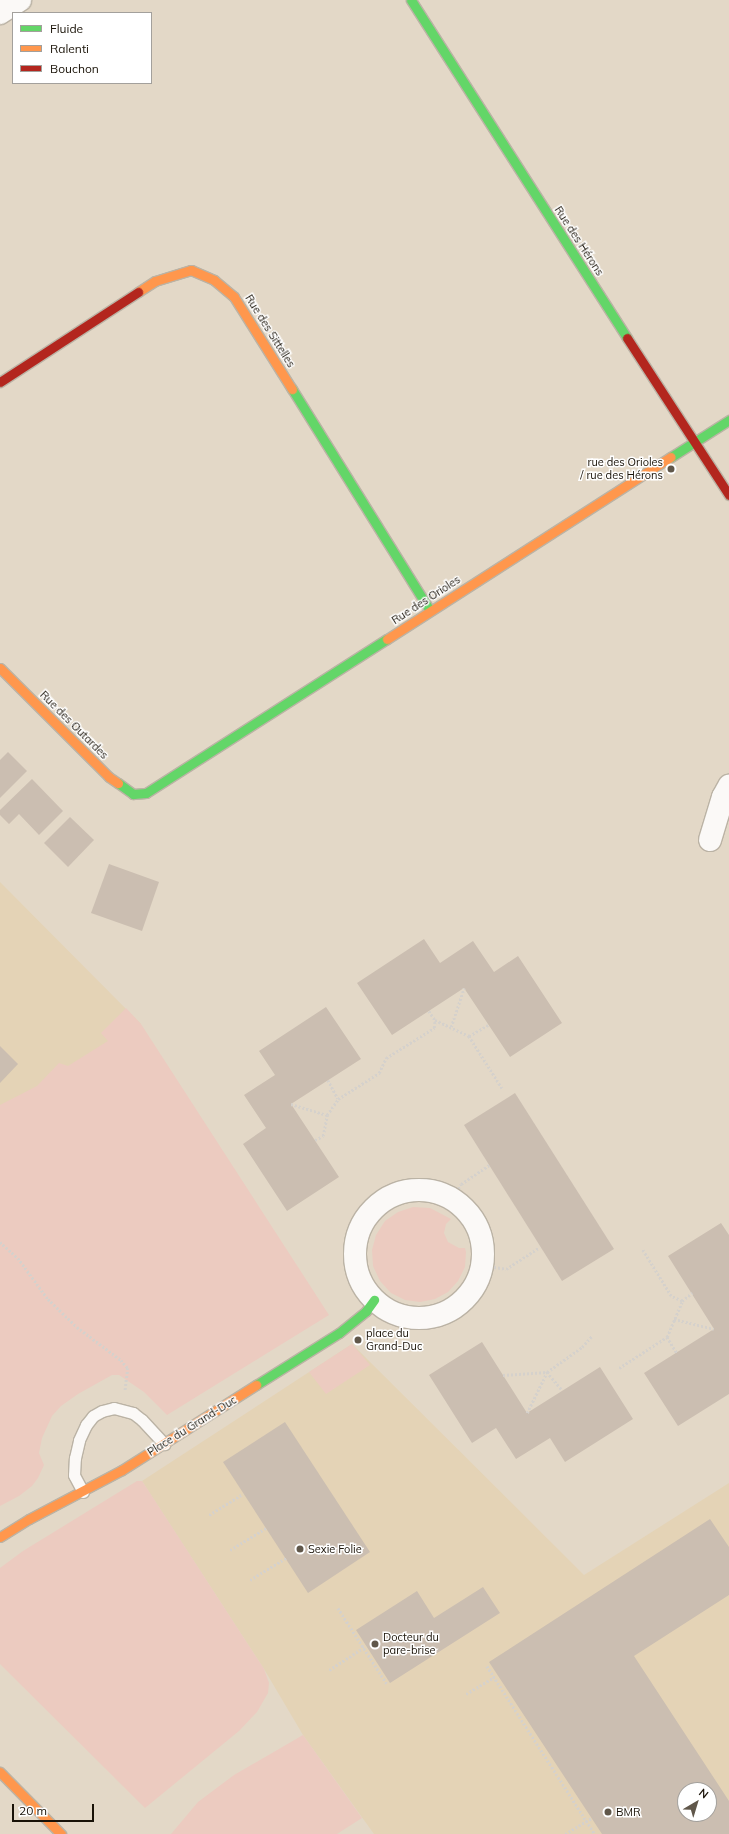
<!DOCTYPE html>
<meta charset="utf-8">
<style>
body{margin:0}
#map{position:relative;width:729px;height:1834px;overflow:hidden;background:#e3d8c7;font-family:Mulish,sans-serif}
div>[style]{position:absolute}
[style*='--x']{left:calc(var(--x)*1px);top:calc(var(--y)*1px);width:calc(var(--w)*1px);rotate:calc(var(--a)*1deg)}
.built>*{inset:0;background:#e4d3b6}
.green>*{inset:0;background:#eccbc0}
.building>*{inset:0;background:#cbbeb1}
.path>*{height:2.5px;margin-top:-1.25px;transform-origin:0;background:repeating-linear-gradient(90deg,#d5d1cc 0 2px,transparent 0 4px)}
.roads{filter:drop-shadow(1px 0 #bbb3a5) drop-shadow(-1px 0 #bbb3a5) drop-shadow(0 1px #bbb3a5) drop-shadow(0 -1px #bbb3a5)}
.lane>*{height:11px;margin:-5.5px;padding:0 5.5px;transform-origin:5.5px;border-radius:5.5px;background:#fbf9f7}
.street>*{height:22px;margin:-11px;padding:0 11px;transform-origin:11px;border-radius:11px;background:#fbf9f7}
.street>.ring{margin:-11px;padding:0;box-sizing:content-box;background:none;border:22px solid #fbf9f7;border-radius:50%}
.fast>*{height:9px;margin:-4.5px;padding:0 4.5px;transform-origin:4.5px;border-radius:4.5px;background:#63d668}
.slow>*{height:9px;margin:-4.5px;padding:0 4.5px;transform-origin:4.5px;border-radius:4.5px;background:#ff974d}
.jam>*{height:9px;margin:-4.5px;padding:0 4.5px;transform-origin:4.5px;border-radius:4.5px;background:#b3261e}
.dots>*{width:11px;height:11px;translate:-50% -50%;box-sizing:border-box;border:2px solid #fff;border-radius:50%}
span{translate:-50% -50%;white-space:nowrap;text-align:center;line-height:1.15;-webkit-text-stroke:3px #fff;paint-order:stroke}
.street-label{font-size:11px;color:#191207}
.poi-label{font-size:11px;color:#191207}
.right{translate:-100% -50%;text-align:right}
.left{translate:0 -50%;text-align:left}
.legend{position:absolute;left:12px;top:12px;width:140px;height:72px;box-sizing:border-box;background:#fff;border:1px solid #a3a09c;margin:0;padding:5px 7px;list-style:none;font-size:12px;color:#191207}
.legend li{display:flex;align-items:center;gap:8px;height:20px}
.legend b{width:20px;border:1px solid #a3a09c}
.north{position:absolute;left:677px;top:1782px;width:40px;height:40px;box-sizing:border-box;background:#fff;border:1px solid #a3a09c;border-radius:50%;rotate:38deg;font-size:11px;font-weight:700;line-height:16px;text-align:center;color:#191207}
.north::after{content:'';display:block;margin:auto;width:14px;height:18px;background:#60574a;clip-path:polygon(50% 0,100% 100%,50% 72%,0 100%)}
.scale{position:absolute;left:12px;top:1804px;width:82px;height:18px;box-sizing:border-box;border:2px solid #191207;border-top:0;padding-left:5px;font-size:12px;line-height:14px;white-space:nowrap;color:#191207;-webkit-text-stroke:3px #fff;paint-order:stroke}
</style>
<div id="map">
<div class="built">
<i style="clip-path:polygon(0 882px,141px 1024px,0 1114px)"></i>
<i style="clip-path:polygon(evenodd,352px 1344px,584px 1575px,729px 1483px,729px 1834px,374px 1834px,303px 1735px,264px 1669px,142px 1481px,352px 1344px,685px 1790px,709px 1790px,709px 1814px,685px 1814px,685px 1790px)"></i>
</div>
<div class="green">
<i style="clip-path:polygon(126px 1008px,141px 1024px,329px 1315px,167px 1415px,144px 1392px,119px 1375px,112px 1375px,78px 1394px,61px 1406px,52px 1416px,42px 1438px,39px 1453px,44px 1465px,38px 1478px,32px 1486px,19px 1496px,0 1506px,0 1105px,37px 1086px,59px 1063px,68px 1066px,108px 1041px,101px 1033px)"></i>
<i style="clip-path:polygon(413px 1207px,430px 1208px,451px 1219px,446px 1224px,444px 1233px,448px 1242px,459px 1248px,465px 1248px,466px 1252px,465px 1267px,458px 1281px,448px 1292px,435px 1299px,420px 1302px,405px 1300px,391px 1293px,380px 1281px,373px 1266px,372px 1250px,376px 1235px,385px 1221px,398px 1212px)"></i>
<i style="clip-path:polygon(352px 1344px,370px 1365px,326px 1394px,309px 1372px)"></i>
<i style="clip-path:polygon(137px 1481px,142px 1481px,146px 1487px,264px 1669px,269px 1683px,268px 1693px,257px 1712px,239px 1731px,145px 1808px,0 1664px,0 1568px,23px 1551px)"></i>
<i style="clip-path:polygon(303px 1735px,362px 1818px,337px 1834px,171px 1834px,198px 1802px,234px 1775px)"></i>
</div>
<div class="building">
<i style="clip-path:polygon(8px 752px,27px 771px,0 798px,0 760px)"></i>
<i style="clip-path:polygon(32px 779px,63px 811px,39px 835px,19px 814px,9px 824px,0 815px,0 810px)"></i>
<i style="clip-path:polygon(70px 817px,94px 840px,68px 867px,44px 843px)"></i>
<i style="clip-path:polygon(109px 864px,159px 882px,142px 931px,91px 913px)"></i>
<i style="clip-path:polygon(424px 939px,440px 963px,473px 941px,494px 972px,518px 956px,562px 1023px,510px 1057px,464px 988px,392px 1035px,357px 983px)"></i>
<i style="clip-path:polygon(326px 1007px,361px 1059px,291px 1104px,339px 1177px,287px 1211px,243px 1144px,266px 1128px,244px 1095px,275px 1075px,259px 1051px)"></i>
<i style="clip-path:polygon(0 1046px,18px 1064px,0 1083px)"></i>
<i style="clip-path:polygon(515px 1093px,614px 1249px,562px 1281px,464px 1125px)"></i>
<i style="clip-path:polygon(721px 1223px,729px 1235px,729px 1394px,678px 1426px,644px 1373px,714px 1329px,668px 1256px)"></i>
<i style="clip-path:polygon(482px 1342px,527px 1413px,600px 1367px,633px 1419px,565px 1462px,550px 1438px,516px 1459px,496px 1428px,472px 1443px,429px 1375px)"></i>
<i style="clip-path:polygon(285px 1422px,370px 1552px,308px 1593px,223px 1462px)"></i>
<i style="clip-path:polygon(evenodd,710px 1519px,729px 1547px,729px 1595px,634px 1656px,729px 1801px,729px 1834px,602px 1834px,489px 1662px,710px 1519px,685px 1790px,709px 1790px,709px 1814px,685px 1814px,685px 1790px)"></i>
<i style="clip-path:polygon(483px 1587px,500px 1613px,390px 1683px,356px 1630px,417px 1591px,434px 1618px)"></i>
</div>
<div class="path">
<i style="--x:429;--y:1011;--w:11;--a:56"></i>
<i style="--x:451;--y:1027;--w:41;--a:-71.6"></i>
<i style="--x:469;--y:1036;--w:22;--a:-30"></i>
<i style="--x:328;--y:1080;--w:21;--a:62"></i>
<i style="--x:291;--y:1104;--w:38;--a:17"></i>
<i style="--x:315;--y:1140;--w:9;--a:-27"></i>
<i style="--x:323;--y:1136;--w:21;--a:-79"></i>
<i style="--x:327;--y:1115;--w:19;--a:-55"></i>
<i style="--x:338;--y:1099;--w:49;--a:-32.4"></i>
<i style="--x:379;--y:1073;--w:17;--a:-65"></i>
<i style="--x:386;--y:1058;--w:57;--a:-32"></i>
<i style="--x:434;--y:1028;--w:8;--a:-83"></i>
<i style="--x:435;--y:1020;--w:38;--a:25"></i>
<i style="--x:469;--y:1036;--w:62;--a:57.6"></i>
<i style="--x:452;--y:1199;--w:17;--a:-59"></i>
<i style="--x:461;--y:1184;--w:34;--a:-34"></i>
<i style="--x:0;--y:1242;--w:24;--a:42"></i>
<i style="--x:18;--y:1258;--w:51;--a:53.8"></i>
<i style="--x:48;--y:1299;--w:40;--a:44"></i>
<i style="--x:77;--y:1327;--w:55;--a:36.9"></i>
<i style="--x:121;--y:1360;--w:11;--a:49"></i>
<i style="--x:128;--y:1368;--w:23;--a:97"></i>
<i style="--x:482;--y:1265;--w:24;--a:9"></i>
<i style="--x:506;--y:1269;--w:40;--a:-32.9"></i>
<i style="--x:682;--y:1301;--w:13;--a:-39"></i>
<i style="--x:674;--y:1319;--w:41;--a:14"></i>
<i style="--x:667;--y:1337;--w:19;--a:58"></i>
<i style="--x:619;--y:1368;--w:57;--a:-32.9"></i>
<i style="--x:667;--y:1337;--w:39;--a:-67"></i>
<i style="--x:682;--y:1301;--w:12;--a:-156"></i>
<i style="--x:671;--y:1296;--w:55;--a:-121.7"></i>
<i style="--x:503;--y:1375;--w:44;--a:-3.9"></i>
<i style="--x:547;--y:1372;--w:43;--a:-35.5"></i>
<i style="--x:582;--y:1347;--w:15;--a:-48"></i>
<i style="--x:527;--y:1413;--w:46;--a:-64"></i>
<i style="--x:547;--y:1372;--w:23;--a:50"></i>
<i style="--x:209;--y:1515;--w:40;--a:-32"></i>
<i style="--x:230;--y:1550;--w:42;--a:-31.4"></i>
<i style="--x:250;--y:1580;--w:42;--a:-31.4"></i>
<i style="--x:338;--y:1608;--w:90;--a:57.2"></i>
<i style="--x:487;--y:1666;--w:200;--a:57.3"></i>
<i style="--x:329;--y:1670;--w:44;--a:-33"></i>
<i style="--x:466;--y:1694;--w:33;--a:-31"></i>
<i style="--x:565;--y:1834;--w:31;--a:-31"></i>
</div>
<div class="roads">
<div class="lane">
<i style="--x:83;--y:1492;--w:19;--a:-118"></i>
<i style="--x:74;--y:1475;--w:17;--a:-87"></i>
<i style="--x:75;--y:1458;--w:18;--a:-77"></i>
<i style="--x:79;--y:1440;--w:17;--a:-65"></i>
<i style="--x:86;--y:1425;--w:11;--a:-52"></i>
<i style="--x:93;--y:1416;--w:10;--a:-29"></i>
<i style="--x:102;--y:1411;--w:12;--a:-14"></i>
<i style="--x:114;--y:1408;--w:20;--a:15"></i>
<i style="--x:133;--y:1413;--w:11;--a:38"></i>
<i style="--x:142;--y:1420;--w:33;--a:47"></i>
</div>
<div class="street">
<i style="--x:0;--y:13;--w:24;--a:-33"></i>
<i style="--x:710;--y:840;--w:45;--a:-73.2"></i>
<i style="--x:723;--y:797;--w:13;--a:-61"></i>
<i class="ring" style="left:355px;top:1190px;width:106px;height:106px"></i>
</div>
<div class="fast">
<i style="--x:411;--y:0;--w:401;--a:57.4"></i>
<i style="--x:292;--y:389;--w:261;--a:58.1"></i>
<i style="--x:671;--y:457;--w:69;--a:-32.5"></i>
<i style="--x:118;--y:783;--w:19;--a:36"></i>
<i style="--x:133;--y:794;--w:13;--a:-4"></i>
<i style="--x:146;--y:793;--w:286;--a:-32.6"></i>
<i style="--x:256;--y:1385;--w:98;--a:-32.1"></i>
<i style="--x:339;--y:1333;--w:35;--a:-39"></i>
<i style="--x:366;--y:1311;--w:14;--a:-54"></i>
</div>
<div class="slow">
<i style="--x:138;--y:292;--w:20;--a:-33"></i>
<i style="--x:155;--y:281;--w:38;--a:-17"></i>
<i style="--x:191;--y:270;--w:25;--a:23"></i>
<i style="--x:214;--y:280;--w:26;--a:40"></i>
<i style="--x:234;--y:297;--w:109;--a:57.8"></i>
<i style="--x:387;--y:639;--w:337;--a:-32.7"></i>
<i style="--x:0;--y:668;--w:154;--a:45"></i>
<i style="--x:109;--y:777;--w:11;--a:34"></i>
<i style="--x:0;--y:1537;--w:34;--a:-32"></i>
<i style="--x:29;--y:1519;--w:105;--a:-27.8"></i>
<i style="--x:122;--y:1470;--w:159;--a:-32.4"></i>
<i style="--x:0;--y:1772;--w:87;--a:45.5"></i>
</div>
<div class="jam">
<i style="--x:627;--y:338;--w:187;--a:57"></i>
<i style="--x:0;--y:382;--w:165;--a:-33.1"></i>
</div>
</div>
<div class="dots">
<i style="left:671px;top:469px;background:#60574a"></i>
<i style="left:358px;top:1340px;background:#60574a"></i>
<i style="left:300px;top:1549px;background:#60574a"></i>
<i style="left:375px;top:1644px;background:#60574a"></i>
<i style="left:608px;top:1812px;background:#60574a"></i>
</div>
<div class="street-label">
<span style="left:579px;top:241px;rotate:57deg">Rue des Hérons</span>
<span style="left:270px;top:331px;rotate:58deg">Rue des Sittelles</span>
<span style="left:426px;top:600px;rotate:-33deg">Rue des Orioles</span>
<span style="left:74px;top:725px;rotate:45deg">Rue des Outardes</span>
<span style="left:192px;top:1426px;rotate:-32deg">Place du Grand-Duc</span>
</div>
<div class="poi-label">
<span class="right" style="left:663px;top:469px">rue des Orioles<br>/ rue des Hérons</span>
<span class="left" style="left:366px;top:1340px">place du<br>Grand-Duc</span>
<span class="left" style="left:308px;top:1549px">Sexie Folie</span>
<span class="left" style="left:383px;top:1644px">Docteur du<br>pare-brise</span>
<span class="left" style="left:616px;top:1812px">BMR</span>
</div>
<ul class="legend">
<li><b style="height:5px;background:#63d668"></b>Fluide</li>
<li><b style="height:5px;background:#ff974d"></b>Ralenti</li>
<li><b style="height:5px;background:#b3261e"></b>Bouchon</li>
</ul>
<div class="north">N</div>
<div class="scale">20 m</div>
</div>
